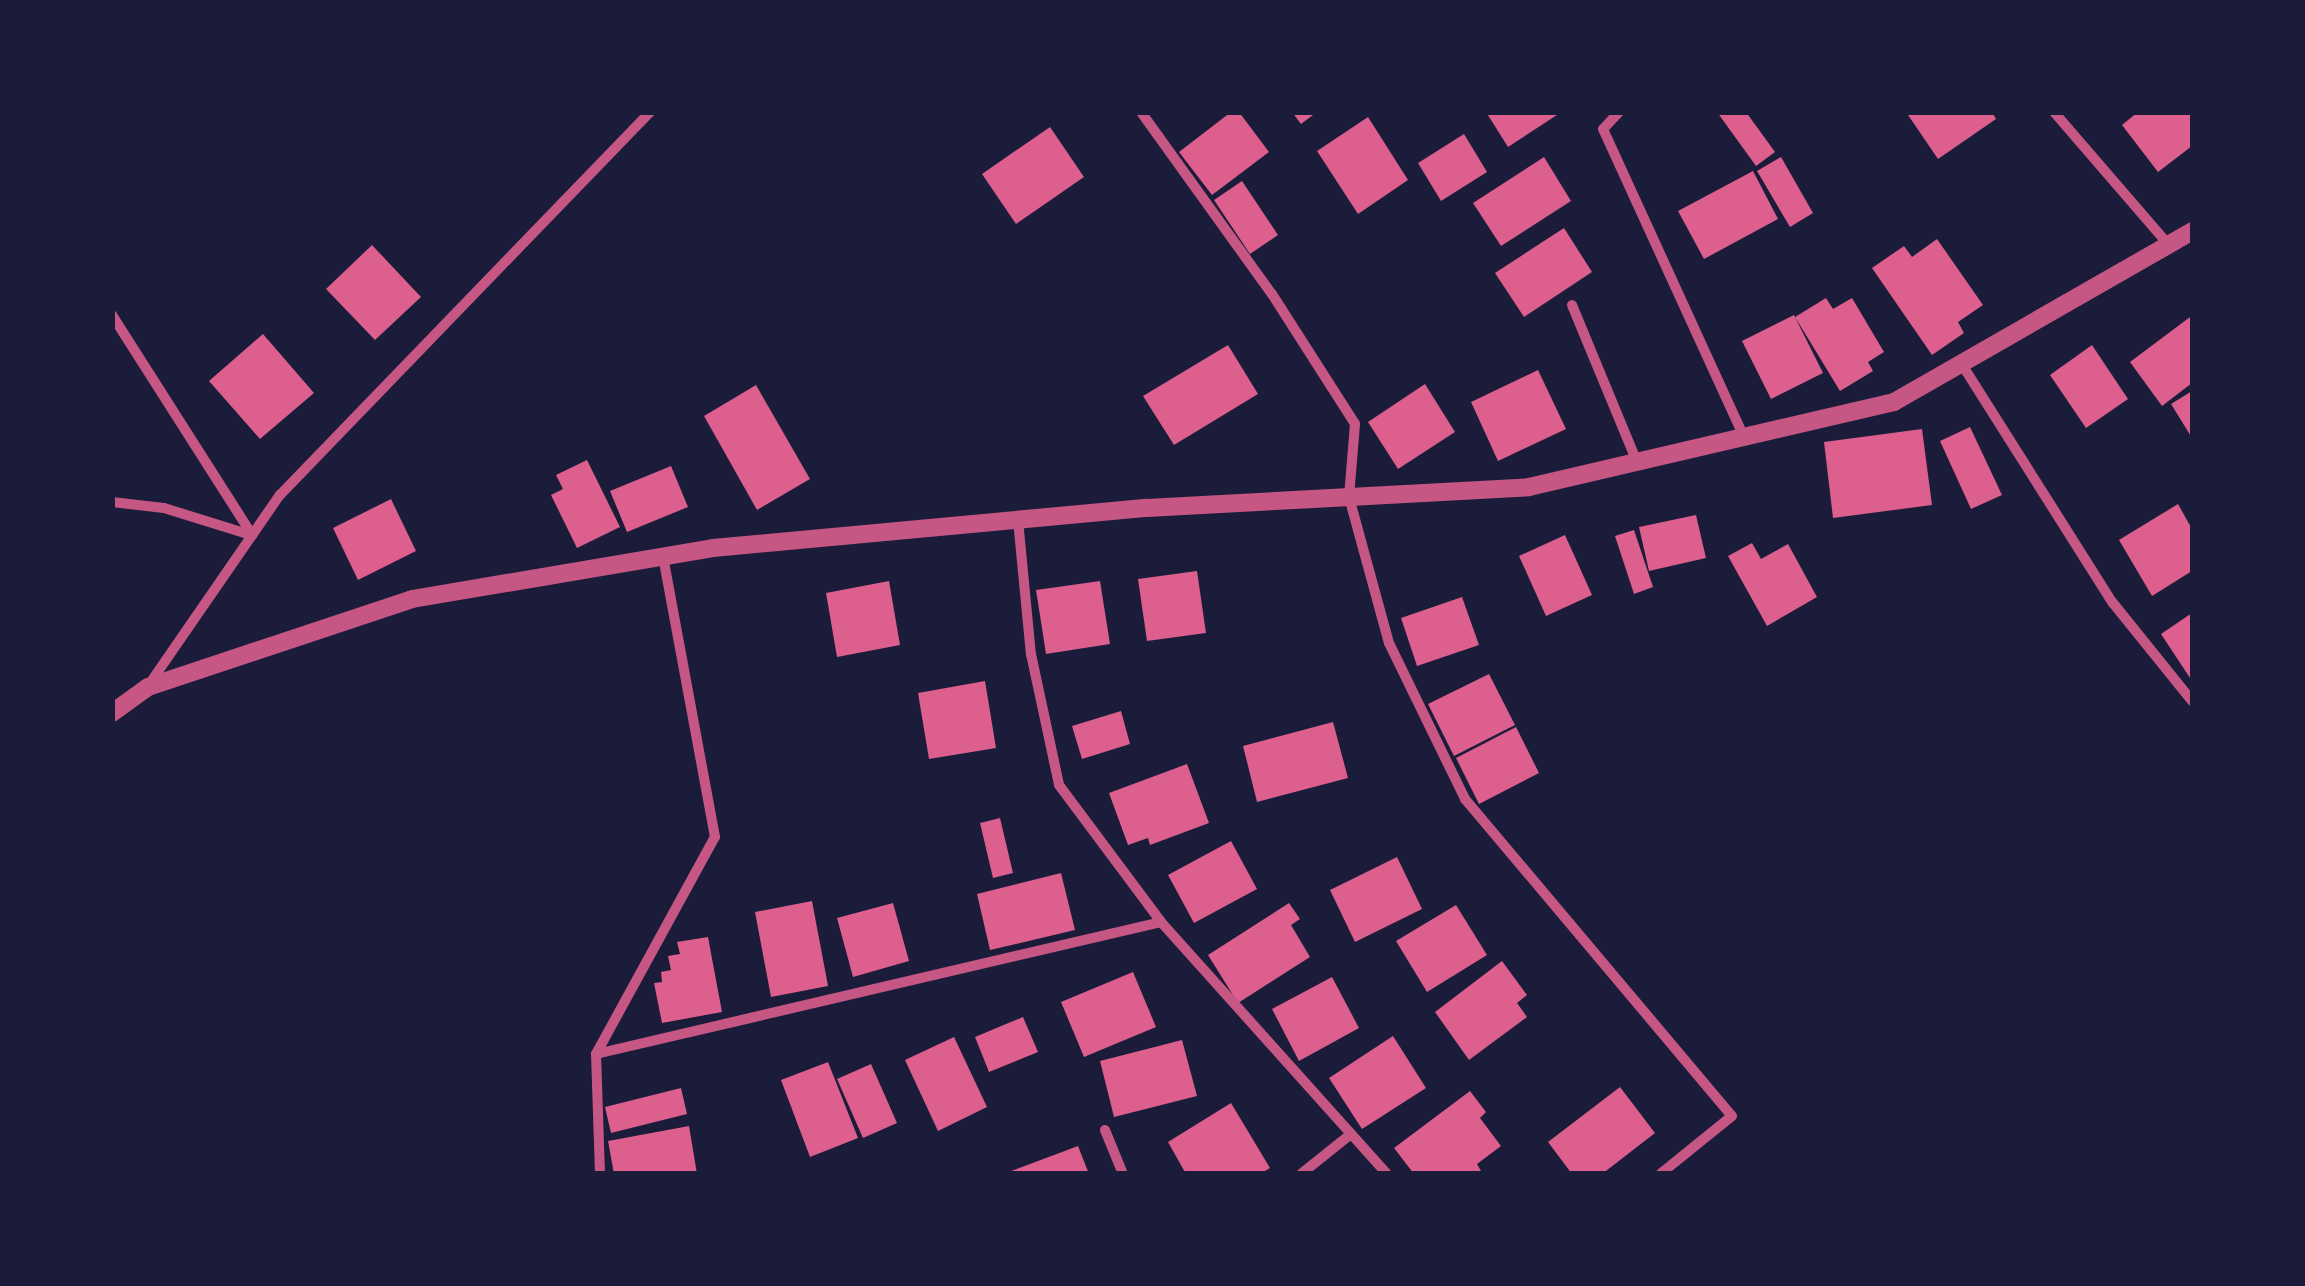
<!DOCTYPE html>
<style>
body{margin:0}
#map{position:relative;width:2305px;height:1286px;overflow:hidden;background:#1b1b3a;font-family:"Roboto Serif",serif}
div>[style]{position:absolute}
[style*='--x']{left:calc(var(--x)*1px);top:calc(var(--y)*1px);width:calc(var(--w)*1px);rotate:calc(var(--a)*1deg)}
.building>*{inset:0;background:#dd5f8e}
.minor>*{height:10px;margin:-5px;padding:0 5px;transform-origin:5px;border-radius:5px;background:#c65784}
.tertiary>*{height:18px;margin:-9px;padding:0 9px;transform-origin:9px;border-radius:9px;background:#c65784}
span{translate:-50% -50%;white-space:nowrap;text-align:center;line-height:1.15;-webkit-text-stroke:10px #1b1b3a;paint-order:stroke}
.frame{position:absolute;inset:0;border:115px solid #1b1b3a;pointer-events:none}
</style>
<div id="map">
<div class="building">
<i style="clip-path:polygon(1231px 112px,1239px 112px,1269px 152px,1212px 195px,1179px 152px)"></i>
<i style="clip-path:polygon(1292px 112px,1317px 112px,1301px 124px)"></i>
<i style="clip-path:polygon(1486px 112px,1555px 112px,1557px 115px,1508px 147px)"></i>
<i style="clip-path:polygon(1717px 112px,1746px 112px,1775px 152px,1756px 166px)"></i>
<i style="clip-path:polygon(1906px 112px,1992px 112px,1996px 119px,1938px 159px)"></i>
<i style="clip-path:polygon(2138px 112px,2192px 112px,2192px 146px,2158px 172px,2122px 125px)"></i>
<i style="clip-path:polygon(1368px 117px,1408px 180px,1358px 214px,1317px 151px)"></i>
<i style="clip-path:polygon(1050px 127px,1084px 177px,1016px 224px,982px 174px)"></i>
<i style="clip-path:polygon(1464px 134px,1487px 172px,1441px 201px,1418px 163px)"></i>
<i style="clip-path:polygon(1544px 157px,1571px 201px,1501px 246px,1473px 203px)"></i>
<i style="clip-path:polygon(1781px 157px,1813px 213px,1790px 227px,1757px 171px)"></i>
<i style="clip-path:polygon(1753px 171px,1778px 219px,1704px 259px,1678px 211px)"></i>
<i style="clip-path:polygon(1242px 181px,1278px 235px,1250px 254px,1214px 200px)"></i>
<i style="clip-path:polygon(1564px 228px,1592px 272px,1524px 317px,1495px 273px)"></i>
<i style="clip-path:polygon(1937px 239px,1983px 305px,1958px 322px,1964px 333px,1932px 355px,1872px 268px,1904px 246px,1912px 257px)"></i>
<i style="clip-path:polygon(372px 245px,421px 297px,375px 340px,326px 289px)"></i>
<i style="clip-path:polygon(1826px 298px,1833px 309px,1852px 298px,1884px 352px,1868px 362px,1873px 371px,1840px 391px,1795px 317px)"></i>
<i style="clip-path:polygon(1794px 315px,1823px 373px,1771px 399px,1742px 341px)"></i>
<i style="clip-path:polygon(2190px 317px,2192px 383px,2162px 406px,2130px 362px)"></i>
<i style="clip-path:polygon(263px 334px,314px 393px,260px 439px,209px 381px)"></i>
<i style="clip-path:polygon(1228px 345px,1258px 394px,1174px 445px,1143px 396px)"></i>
<i style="clip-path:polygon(2092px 345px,2128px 399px,2086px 428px,2050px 375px)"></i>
<i style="clip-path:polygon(1538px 370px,1566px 429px,1498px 461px,1471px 402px)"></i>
<i style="clip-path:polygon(1425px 384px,1455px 432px,1398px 469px,1368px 422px)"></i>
<i style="clip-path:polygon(756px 385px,810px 479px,757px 510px,704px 416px)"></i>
<i style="clip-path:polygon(2192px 391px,2192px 438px,2171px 404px)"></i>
<i style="clip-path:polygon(1970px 427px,2002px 495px,1971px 509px,1940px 441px)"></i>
<i style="clip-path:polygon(1922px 429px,1932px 505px,1833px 518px,1824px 442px)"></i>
<i style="clip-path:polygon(587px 460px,620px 527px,577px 548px,551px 495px,563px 489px,556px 475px)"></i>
<i style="clip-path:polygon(671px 466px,688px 507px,627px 532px,610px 491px)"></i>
<i style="clip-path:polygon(391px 499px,416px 551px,358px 580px,333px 528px)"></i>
<i style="clip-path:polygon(2178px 504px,2192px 529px,2192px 571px,2152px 596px,2119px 540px)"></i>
<i style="clip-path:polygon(1696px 515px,1706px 558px,1649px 571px,1639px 527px)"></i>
<i style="clip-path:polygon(1634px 530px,1653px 587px,1634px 594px,1615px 536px)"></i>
<i style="clip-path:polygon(1565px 535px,1592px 595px,1546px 616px,1519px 556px)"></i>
<i style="clip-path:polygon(1752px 543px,1761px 559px,1788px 544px,1817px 597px,1767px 626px,1728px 556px)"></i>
<i style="clip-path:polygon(1197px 571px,1206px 633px,1147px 641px,1138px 579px)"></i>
<i style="clip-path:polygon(889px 581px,900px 645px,837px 657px,826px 593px)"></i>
<i style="clip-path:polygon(1100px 581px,1110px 644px,1046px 654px,1036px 590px)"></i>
<i style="clip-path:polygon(1462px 597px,1479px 645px,1417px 666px,1401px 618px)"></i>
<i style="clip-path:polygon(2192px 613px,2192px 681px,2161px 634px)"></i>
<i style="clip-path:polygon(1489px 674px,1515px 725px,1454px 756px,1428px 704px)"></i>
<i style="clip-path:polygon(985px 681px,996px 748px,929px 759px,918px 693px)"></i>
<i style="clip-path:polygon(1121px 711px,1130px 744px,1082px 759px,1072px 726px)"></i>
<i style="clip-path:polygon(1333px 722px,1348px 778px,1257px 802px,1243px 746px)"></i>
<i style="clip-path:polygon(1516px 727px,1539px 773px,1479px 804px,1456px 758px)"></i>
<i style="clip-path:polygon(1187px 764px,1209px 823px,1150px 845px,1148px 838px,1128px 845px,1109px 793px)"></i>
<i style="clip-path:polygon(1000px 818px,1013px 873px,993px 878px,980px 823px)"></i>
<i style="clip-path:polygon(1231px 841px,1257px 889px,1194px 923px,1168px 875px)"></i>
<i style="clip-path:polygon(1397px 857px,1422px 909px,1355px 942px,1330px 890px)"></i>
<i style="clip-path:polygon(1061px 873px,1075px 930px,990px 950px,977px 894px)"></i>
<i style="clip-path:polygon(812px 901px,828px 986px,771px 997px,755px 912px)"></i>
<i style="clip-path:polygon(893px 903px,909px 961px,853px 977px,837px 918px)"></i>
<i style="clip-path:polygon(1289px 903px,1300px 919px,1291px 925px,1310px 957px,1238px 1003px,1208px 955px)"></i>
<i style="clip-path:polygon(1456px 905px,1487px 955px,1427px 992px,1396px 941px)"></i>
<i style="clip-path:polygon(708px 937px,722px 1012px,662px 1023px,654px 983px,662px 982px,661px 972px,671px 970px,668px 956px,680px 954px,677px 942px)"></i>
<i style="clip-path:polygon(1502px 961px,1527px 995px,1517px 1003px,1527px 1017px,1469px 1060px,1435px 1012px)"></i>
<i style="clip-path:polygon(1133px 972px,1156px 1027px,1084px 1057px,1061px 1002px)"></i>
<i style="clip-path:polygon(1332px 977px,1359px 1028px,1299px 1061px,1272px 1009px)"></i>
<i style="clip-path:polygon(1023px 1017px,1038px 1052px,989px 1072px,975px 1037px)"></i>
<i style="clip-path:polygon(1393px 1036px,1426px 1088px,1362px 1129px,1329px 1078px)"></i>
<i style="clip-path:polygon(954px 1037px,987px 1107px,938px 1131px,905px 1060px)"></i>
<i style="clip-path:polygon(1182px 1040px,1197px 1096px,1114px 1117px,1100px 1061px)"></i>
<i style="clip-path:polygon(828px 1062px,858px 1138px,810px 1157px,781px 1080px)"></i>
<i style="clip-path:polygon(871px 1064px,897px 1123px,863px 1138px,837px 1079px)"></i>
<i style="clip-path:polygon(1620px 1087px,1655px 1133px,1602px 1174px,1572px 1174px,1548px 1142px)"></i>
<i style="clip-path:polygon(681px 1088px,687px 1114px,611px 1133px,605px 1107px)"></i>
<i style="clip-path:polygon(1470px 1091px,1486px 1112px,1480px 1118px,1501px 1146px,1477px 1164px,1481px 1171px,1478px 1174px,1414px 1174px,1394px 1148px)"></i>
<i style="clip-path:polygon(1231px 1103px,1270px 1168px,1260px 1174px,1186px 1174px,1168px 1142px)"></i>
<i style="clip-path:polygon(689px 1126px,697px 1174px,614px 1174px,608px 1141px)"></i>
<i style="clip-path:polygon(1078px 1146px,1089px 1174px,1006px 1174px,1006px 1173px)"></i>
</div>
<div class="minor">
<i style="--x:1141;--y:112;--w:224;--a:54.3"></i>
<i style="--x:1272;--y:294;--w:154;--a:57.4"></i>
<i style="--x:1355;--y:424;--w:73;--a:94.7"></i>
<i style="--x:1349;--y:497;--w:151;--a:74.7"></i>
<i style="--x:1389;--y:643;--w:174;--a:64"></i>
<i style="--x:1465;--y:799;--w:414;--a:49.9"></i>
<i style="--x:1732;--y:1116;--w:92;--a:141.1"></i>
<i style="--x:1619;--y:112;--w:23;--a:133"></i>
<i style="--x:1603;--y:129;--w:339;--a:65.4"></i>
<i style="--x:2054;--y:112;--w:174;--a:49.2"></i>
<i style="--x:1572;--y:305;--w:170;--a:67.5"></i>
<i style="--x:112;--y:315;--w:261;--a:57.5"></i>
<i style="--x:1961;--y:363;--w:284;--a:57.7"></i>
<i style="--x:2113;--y:603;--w:126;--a:51.1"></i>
<i style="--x:112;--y:502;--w:52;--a:6.6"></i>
<i style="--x:164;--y:508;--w:91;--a:17.2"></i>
<i style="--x:1018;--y:520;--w:135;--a:84.5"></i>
<i style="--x:1031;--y:654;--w:134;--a:77.9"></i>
<i style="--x:1059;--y:785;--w:171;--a:53.3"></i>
<i style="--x:1161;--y:922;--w:338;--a:48.1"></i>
<i style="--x:148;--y:686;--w:232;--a:-55.4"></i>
<i style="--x:280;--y:495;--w:533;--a:-45.99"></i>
<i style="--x:596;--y:1054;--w:580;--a:-13.15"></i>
<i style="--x:1105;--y:1130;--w:48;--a:67.8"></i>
<i style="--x:600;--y:1174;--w:120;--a:-91.9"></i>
<i style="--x:596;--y:1054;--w:247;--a:-61.3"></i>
<i style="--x:715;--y:837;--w:285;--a:-100.5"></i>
<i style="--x:1301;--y:1174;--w:64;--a:-38.7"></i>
</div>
<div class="tertiary">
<i style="--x:112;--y:713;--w:44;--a:-35.8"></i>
<i style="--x:148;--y:687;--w:278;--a:-18.4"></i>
<i style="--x:412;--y:599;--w:305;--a:-9.6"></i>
<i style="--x:713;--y:548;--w:436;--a:-5.3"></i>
<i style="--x:1147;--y:508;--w:383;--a:-3.1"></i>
<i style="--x:1529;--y:487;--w:375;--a:-13.1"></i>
<i style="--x:1894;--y:402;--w:344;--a:-29.8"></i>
</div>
<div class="frame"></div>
</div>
